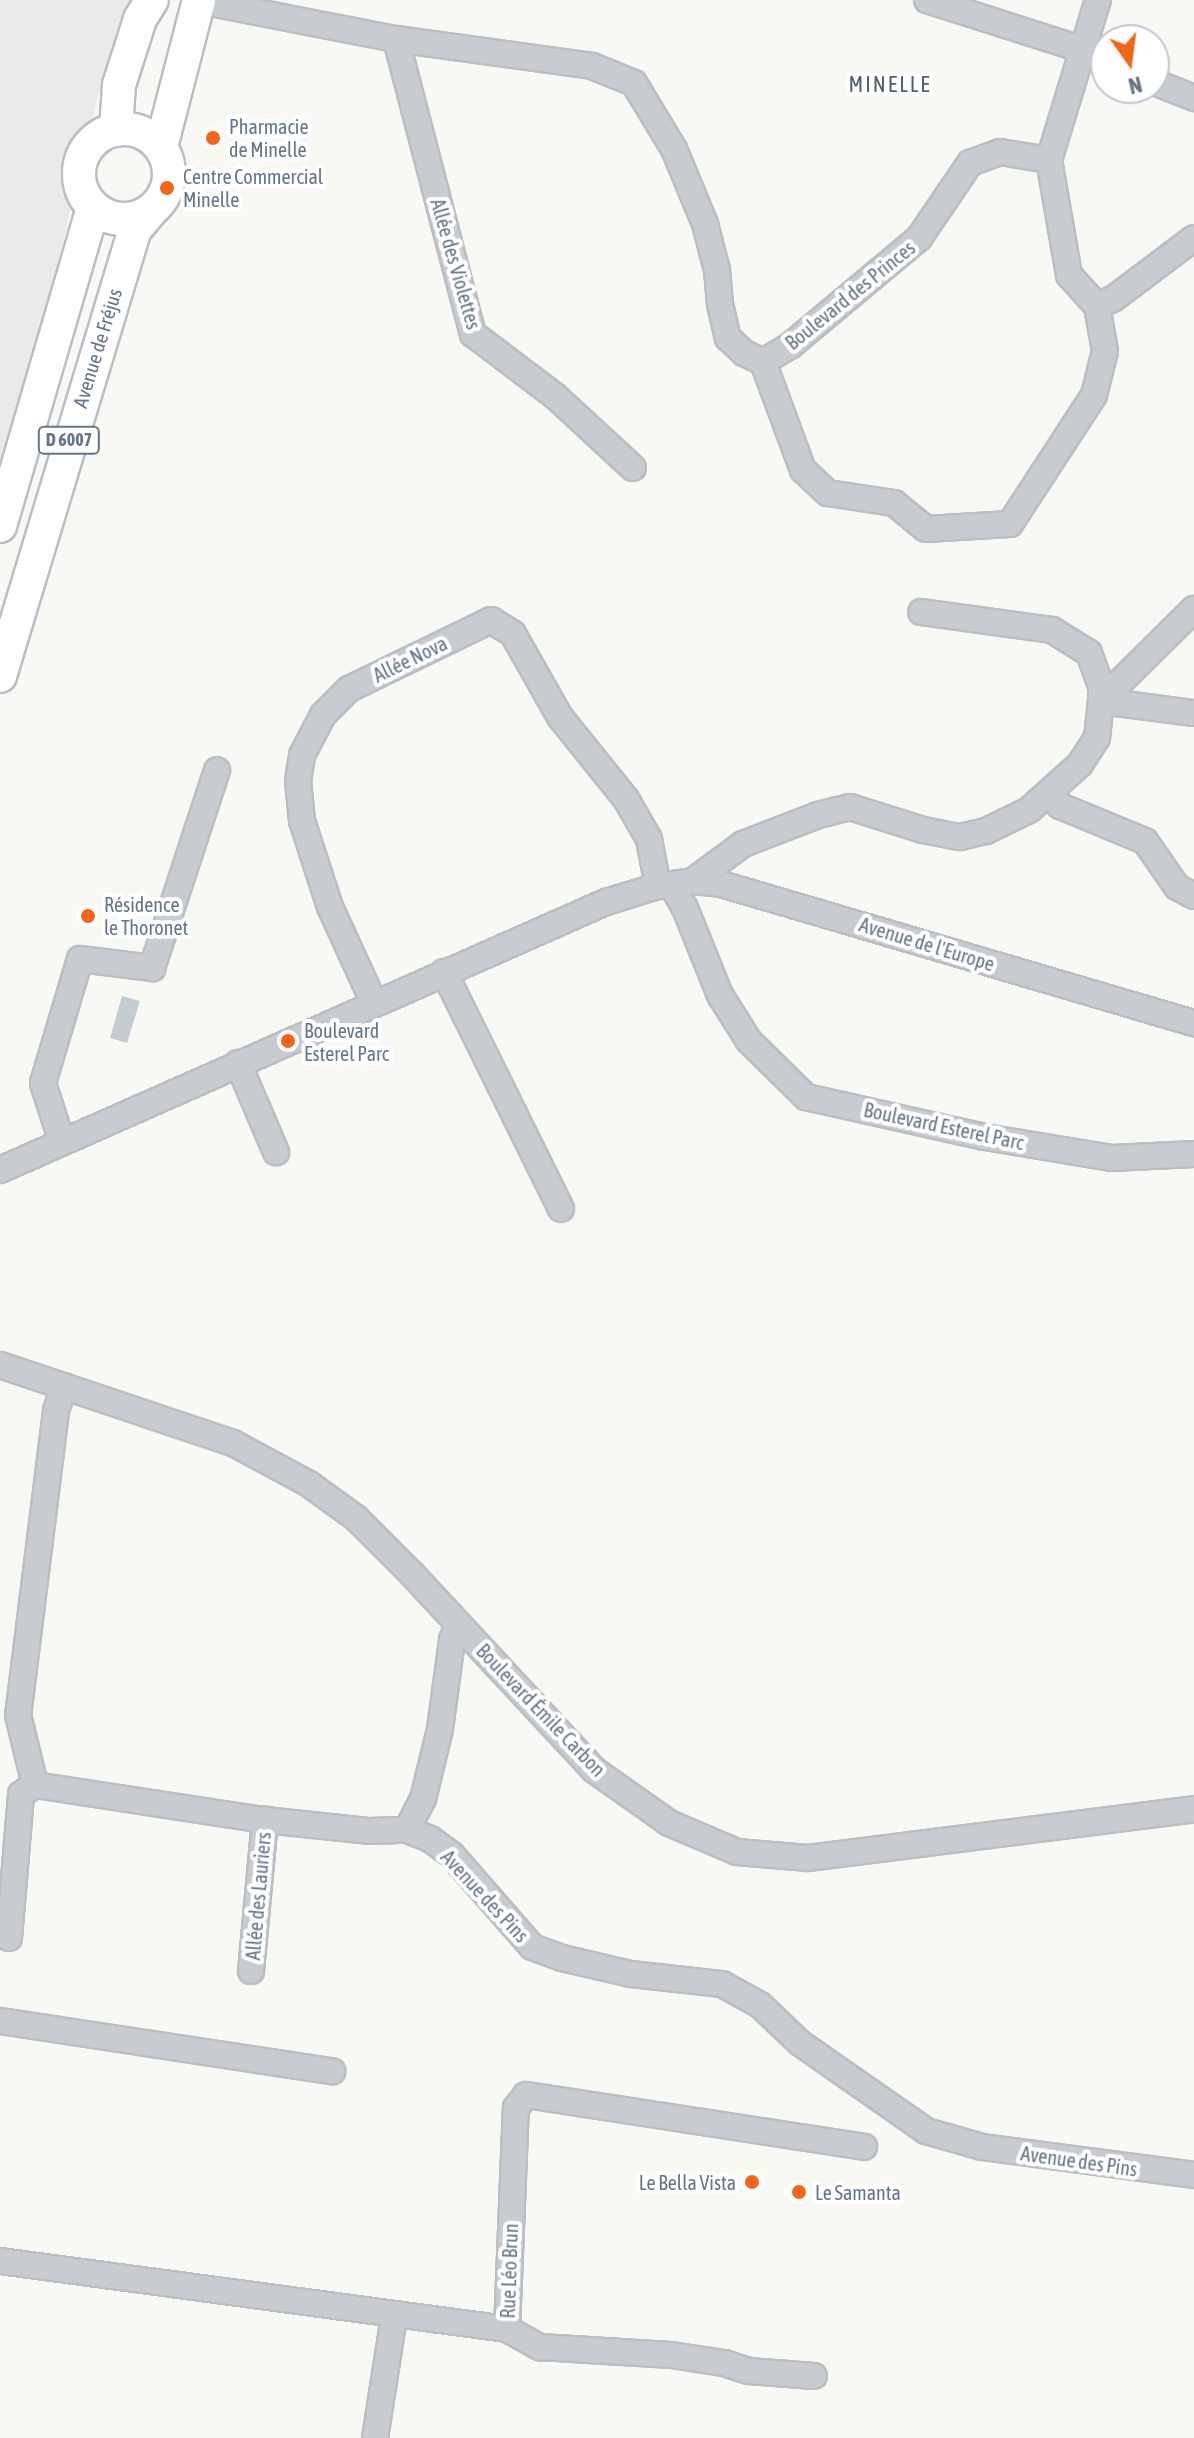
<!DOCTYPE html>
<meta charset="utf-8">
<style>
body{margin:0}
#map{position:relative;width:1194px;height:2438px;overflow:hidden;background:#f8f9f5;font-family:"Asap Condensed",sans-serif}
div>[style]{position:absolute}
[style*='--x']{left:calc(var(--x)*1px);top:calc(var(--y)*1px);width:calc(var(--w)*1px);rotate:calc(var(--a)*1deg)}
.built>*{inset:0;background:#e9eae9}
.water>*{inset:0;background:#c4cdd4}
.roads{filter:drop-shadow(2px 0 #bbbec3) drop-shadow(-2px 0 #bbbec3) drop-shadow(0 2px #bbbec3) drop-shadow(0 -2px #bbbec3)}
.minor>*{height:24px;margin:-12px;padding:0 12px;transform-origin:12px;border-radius:12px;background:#c8cbd0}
.major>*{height:32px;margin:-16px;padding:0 16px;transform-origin:16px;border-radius:16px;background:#fff}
.major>.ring{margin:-16px;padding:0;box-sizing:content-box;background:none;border:32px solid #fff;border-radius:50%}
.dots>*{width:22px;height:22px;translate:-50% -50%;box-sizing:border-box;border:4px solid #fff;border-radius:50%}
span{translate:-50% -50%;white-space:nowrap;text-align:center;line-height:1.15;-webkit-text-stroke:8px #fff;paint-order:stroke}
.shield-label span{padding:2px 6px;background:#fff;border:2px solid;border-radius:6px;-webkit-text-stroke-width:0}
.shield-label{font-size:18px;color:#64758a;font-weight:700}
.poi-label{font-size:20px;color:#64758a}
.left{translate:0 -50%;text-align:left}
.right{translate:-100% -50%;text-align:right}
.street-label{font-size:20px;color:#64758a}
.neighbourhood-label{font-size:22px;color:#535f6e;letter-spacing:2px}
.north{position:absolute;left:1090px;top:24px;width:80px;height:80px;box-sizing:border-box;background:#fff;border:2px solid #c1c8d0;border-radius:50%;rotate:166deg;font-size:22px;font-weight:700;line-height:32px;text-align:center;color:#64758a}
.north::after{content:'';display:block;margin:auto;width:28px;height:36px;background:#f56519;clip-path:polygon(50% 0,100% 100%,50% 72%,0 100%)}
</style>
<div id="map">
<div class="built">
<i style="clip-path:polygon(0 0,136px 0,98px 95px,0 504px)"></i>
</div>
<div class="water">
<i style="clip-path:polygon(122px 996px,140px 1001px,127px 1043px,110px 1038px)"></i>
</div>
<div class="roads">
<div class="minor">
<i style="--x:195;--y:0;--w:205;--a:11"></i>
<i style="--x:396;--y:39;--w:198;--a:7.8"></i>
<i style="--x:592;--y:66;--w:45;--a:22"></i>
<i style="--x:634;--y:83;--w:77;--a:58.8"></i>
<i style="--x:674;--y:149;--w:81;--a:67.5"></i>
<i style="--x:705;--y:224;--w:48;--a:75.4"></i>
<i style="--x:717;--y:270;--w:34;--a:85"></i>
<i style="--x:720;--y:304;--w:35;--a:77"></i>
<i style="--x:728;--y:338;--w:22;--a:43"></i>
<i style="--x:744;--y:353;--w:21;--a:25"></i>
<i style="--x:763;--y:362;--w:33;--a:-31"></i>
<i style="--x:791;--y:345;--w:167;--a:-39.9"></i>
<i style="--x:919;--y:238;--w:91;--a:-55.8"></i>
<i style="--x:970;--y:163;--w:32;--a:-20"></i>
<i style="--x:1000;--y:152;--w:50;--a:9.3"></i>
<i style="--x:1049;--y:160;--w:117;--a:80.1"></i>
<i style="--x:1069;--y:275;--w:42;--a:47.9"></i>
<i style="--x:1097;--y:306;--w:17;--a:-24"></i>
<i style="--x:1113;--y:299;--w:101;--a:-37"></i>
<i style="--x:927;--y:0;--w:165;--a:17.7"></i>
<i style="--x:1084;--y:50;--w:25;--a:29"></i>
<i style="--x:396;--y:39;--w:305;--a:75.4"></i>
<i style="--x:473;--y:334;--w:103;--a:37.1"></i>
<i style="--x:555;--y:396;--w:106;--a:42.7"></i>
<i style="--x:1154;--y:82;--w:43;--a:21.8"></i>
<i style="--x:1049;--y:160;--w:167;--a:-73"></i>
<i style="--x:763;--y:362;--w:115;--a:69.7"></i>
<i style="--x:803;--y:470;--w:34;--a:43"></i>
<i style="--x:828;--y:493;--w:67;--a:8.6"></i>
<i style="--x:894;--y:503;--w:41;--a:39.1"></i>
<i style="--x:926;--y:529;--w:84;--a:-3.4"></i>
<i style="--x:1010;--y:524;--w:154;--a:-56.9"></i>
<i style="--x:1094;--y:395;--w:45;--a:-76"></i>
<i style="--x:1105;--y:351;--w:46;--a:-100.1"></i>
<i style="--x:1101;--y:701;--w:131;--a:-44.7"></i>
<i style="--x:1101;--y:701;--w:94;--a:7.4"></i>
<i style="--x:1049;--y:795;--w:16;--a:45"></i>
<i style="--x:1060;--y:806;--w:92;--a:22.4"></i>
<i style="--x:1145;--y:841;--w:56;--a:55.2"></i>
<i style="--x:1177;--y:887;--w:19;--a:28"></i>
<i style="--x:693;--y:881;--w:62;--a:-36.5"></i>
<i style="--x:743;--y:844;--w:80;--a:-21.1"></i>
<i style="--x:818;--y:815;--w:33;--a:-14"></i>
<i style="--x:850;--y:807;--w:77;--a:17.5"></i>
<i style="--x:923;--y:830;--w:38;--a:11"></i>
<i style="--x:960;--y:837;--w:27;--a:-13"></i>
<i style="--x:986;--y:831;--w:48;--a:-26"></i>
<i style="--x:1029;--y:810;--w:69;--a:-42"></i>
<i style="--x:1080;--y:764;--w:31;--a:-57"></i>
<i style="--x:1097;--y:738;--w:37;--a:-84"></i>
<i style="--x:1101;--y:701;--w:15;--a:-90"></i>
<i style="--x:1101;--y:686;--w:35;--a:-110"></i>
<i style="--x:1089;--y:653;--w:44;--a:-148.1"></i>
<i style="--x:1052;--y:630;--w:132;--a:-172.2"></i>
<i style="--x:671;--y:884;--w:28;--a:60"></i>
<i style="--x:685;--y:908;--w:94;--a:68.1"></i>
<i style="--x:720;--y:995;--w:54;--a:57.8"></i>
<i style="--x:749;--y:1041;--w:80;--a:44.5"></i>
<i style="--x:806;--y:1097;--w:183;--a:12.6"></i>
<i style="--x:985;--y:1137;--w:129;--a:9.4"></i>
<i style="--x:1112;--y:1158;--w:82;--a:-2.8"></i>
<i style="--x:444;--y:972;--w:264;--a:63.7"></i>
<i style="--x:374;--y:1003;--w:106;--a:-114.6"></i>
<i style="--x:330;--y:907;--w:90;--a:-108"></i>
<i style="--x:302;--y:821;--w:40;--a:-95.7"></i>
<i style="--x:298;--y:781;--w:26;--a:-81"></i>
<i style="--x:302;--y:755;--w:45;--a:-62.3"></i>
<i style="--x:323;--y:715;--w:37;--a:-45"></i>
<i style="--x:349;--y:689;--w:158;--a:-25.9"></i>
<i style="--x:491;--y:620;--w:26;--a:32"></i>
<i style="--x:513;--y:634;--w:95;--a:60.5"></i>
<i style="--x:560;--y:717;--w:105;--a:51.2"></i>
<i style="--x:626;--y:799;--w:46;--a:60.1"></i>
<i style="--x:649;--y:839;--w:48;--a:79.2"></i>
<i style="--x:238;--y:1063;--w:97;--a:66.9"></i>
<i style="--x:62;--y:1142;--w:62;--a:-107.9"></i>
<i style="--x:43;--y:1083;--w:129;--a:-73.4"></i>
<i style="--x:80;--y:959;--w:73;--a:7.1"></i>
<i style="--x:152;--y:968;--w:208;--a:-71.8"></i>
<i style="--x:0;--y:1170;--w:663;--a:-23.86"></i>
<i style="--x:606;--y:902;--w:54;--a:-17.1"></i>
<i style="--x:658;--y:886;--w:35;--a:-8"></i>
<i style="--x:693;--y:881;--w:28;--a:6"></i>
<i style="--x:721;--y:884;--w:493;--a:16.4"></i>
<i style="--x:0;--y:1365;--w:246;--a:18.5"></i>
<i style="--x:233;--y:1443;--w:86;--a:28.3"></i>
<i style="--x:309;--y:1484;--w:58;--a:35.9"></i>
<i style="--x:356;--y:1518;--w:79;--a:45"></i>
<i style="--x:412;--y:1574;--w:267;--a:47.1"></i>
<i style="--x:594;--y:1770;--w:92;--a:35.2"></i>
<i style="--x:669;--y:1823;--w:74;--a:23.1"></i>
<i style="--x:737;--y:1852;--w:71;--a:4.8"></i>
<i style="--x:808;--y:1858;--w:389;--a:-7.2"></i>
<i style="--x:64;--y:1386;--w:26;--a:108"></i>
<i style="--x:56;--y:1411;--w:306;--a:97.1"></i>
<i style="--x:18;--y:1715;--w:72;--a:76.3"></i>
<i style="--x:35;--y:1785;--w:233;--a:8.7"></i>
<i style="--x:265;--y:1820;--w:106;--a:6"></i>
<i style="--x:370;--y:1831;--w:37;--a:-2"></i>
<i style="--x:407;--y:1830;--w:25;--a:21"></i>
<i style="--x:430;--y:1839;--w:26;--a:36"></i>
<i style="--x:451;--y:1854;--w:123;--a:48.9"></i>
<i style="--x:532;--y:1947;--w:32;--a:20"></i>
<i style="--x:562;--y:1958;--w:71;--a:13.1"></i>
<i style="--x:631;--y:1974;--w:92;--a:6.3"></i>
<i style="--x:722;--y:1984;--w:43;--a:28.9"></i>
<i style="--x:760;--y:2005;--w:55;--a:43.5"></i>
<i style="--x:800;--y:2043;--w:154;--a:34.9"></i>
<i style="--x:926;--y:2131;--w:58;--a:15.9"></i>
<i style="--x:982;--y:2147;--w:214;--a:7.5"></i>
<i style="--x:407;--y:1830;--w:35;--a:-63"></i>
<i style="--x:423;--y:1799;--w:72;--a:-76.3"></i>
<i style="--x:440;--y:1729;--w:90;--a:-82.3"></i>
<i style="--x:452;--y:1640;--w:17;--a:-69"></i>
<i style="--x:9;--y:1938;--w:144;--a:-85.2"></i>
<i style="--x:21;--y:1794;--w:17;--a:-33"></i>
<i style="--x:251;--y:1971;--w:152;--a:-84.7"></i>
<i style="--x:0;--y:2021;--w:336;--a:8.6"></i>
<i style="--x:0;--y:2261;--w:512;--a:7.64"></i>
<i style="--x:507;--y:2329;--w:38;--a:29"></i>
<i style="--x:540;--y:2347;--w:131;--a:3.5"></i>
<i style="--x:671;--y:2355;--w:54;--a:8.6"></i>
<i style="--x:724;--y:2363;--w:26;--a:18"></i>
<i style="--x:749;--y:2371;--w:65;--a:4.4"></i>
<i style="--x:507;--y:2329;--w:221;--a:-87.7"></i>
<i style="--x:516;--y:2108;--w:16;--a:-52"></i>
<i style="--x:526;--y:2095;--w:342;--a:8.7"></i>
<i style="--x:375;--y:2438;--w:122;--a:-81.1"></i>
</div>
<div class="major">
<i class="ring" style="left:79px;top:129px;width:58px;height:58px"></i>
<i style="--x:116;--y:130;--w:45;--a:-86.2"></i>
<i style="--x:119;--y:85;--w:69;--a:-72.3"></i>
<i style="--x:140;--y:19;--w:22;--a:-58"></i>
<i style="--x:161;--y:147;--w:152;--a:-75.5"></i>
<i style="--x:0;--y:526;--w:332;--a:-73.7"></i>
<i style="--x:0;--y:676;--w:465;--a:-73.2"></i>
<i style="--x:134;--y:231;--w:26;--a:-50"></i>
</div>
</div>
<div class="dots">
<i style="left:213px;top:138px;background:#f56519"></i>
<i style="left:167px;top:188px;background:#f56519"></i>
<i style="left:88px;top:916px;background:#f56519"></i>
<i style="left:288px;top:1041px;background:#f56519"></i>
<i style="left:752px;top:2182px;background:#f56519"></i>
<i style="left:799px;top:2192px;background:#f56519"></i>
</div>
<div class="shield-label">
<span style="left:69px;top:440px">D 6007</span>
</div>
<div class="poi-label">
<span class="left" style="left:229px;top:138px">Pharmacie<br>de Minelle</span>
<span class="left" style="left:183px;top:188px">Centre Commercial<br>Minelle</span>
<span class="left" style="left:104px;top:916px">Résidence<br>le Thoronet</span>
<span class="left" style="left:304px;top:1042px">Boulevard<br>Esterel Parc</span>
<span class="right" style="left:736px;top:2182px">Le Bella Vista</span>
<span class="left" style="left:815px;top:2192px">Le Samanta</span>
</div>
<div class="street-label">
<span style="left:456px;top:264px;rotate:74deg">Allée des Violettes</span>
<span style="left:850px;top:295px;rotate:-39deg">Boulevard des Princes</span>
<span style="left:97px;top:348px;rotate:-73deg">Avenue de Fréjus</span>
<span style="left:410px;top:659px;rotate:-26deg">Allée Nova</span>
<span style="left:927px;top:944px;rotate:17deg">Avenue de l'Europe</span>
<span style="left:944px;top:1126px;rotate:12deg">Boulevard Esterel Parc</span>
<span style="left:541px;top:1710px;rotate:46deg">Boulevard Émile Carbon</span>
<span style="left:258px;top:1896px;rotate:-85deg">Allée des Lauriers</span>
<span style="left:485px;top:1896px;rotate:47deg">Avenue des Pins</span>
<span style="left:1079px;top:2161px;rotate:8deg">Avenue des Pins</span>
<span style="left:509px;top:2271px;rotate:-88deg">Rue Léo Brun</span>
</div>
<div class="neighbourhood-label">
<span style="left:890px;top:85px">MINELLE</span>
</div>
<div class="north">N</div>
</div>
